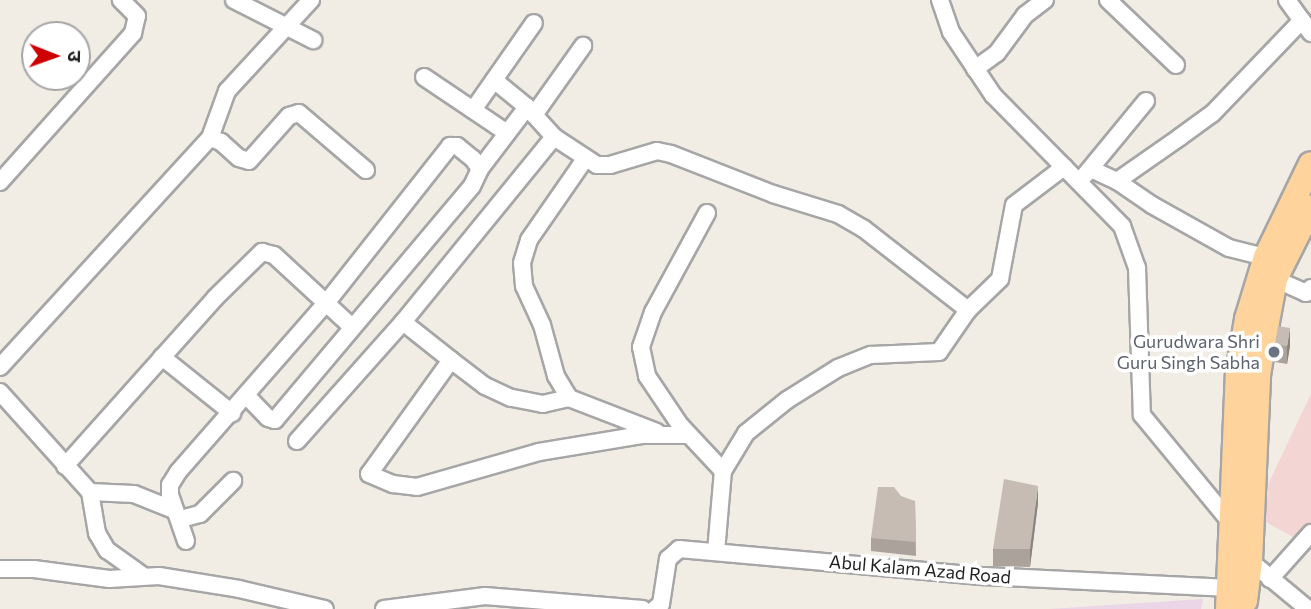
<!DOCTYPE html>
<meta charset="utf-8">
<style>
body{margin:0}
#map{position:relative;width:1311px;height:609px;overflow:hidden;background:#f1ede5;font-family:Commissioner,"Noto Sans Devanagari",sans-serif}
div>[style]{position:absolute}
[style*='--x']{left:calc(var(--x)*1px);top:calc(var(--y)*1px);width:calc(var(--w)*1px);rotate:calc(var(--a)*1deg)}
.commercial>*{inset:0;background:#f3d5d3}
.industrial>*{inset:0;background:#ead6e7}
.roads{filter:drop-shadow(2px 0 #a6a6a6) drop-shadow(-2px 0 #a6a6a6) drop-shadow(0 2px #a6a6a6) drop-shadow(0 -2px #a6a6a6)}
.street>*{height:16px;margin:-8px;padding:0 8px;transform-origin:8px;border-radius:8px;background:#fff}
.primary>*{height:24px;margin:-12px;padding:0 12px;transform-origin:12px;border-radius:12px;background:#ffd49c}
.wall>*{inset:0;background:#aaa29b}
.shaded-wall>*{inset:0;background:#8b847e}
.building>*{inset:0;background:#c6bcb4}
.dots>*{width:19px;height:19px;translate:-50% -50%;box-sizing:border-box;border:4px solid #fff;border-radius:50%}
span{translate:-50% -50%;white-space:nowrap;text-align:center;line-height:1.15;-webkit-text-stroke:7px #fff;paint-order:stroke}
.worship-label{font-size:18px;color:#5b616d}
.right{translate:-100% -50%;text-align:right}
.street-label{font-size:18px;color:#1f1f1f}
.north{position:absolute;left:21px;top:21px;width:70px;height:70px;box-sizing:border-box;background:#fff;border:2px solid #a5a5a5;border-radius:50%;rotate:91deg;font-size:19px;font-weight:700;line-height:28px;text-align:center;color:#1f1f1f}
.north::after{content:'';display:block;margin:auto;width:24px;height:32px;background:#cf0100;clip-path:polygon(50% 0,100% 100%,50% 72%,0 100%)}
</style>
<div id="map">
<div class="commercial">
<i style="clip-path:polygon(1311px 394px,1311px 547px,1264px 521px,1269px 482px)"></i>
</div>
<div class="industrial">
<i style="clip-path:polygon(1203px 599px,1201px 609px,1049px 609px,1202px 599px)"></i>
</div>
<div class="roads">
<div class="street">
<i style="--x:234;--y:0;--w:89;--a:26.9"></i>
<i style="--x:940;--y:0;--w:34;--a:71"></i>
<i style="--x:951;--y:32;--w:76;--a:56.3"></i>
<i style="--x:993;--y:95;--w:184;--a:45.4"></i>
<i style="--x:1122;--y:226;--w:45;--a:70.3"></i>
<i style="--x:1137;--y:268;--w:147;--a:88.1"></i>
<i style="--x:1142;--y:415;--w:141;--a:50.5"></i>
<i style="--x:1108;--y:0;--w:94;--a:43.7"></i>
<i style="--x:1287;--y:0;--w:41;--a:54"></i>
<i style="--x:975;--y:69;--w:27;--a:-36"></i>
<i style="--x:997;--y:53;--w:47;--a:-53.6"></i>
<i style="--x:1025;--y:15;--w:25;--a:-37"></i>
<i style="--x:424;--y:77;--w:100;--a:34"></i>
<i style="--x:494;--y:80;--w:43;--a:39.3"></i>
<i style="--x:473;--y:110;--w:106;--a:-55"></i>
<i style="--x:534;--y:115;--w:85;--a:-54.6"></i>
<i style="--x:210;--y:138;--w:50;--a:-70.1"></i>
<i style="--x:227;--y:91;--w:124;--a:-47.3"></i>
<i style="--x:585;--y:159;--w:98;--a:124.7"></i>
<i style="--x:529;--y:240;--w:24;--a:107"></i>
<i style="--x:522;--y:263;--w:23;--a:85"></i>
<i style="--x:524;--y:286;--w:43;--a:65.2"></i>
<i style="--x:542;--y:325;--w:53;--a:74.6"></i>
<i style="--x:556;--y:376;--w:26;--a:59"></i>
<i style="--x:569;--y:398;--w:94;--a:21.1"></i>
<i style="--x:480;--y:169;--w:78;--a:-52.8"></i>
<i style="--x:527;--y:107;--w:40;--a:48"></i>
<i style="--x:554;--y:137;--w:51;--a:33.1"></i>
<i style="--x:597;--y:165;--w:13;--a:0"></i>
<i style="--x:610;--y:165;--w:49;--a:-16.6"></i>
<i style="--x:657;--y:151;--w:14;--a:12"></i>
<i style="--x:671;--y:154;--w:110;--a:21.4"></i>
<i style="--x:773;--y:194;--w:68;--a:17.1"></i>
<i style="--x:838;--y:214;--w:30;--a:30"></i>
<i style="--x:864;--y:229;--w:132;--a:37.9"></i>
<i style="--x:1091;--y:169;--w:29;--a:25"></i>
<i style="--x:1117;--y:181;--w:77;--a:-34.9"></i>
<i style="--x:1180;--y:137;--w:39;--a:-36"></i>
<i style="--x:1212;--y:114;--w:130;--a:-46.2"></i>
<i style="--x:1085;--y:175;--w:96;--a:-50.5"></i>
<i style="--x:1117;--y:181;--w:42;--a:34.4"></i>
<i style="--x:1152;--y:205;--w:88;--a:29.2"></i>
<i style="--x:1229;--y:248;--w:38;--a:14"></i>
<i style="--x:0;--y:182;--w:200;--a:-48.2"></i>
<i style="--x:133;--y:33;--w:17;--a:-77"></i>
<i style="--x:137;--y:16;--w:23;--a:-135"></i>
<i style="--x:707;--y:213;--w:113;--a:118.6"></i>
<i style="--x:653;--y:312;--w:37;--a:109"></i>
<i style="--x:641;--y:347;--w:30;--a:78"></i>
<i style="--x:647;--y:376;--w:59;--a:56"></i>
<i style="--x:680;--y:425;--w:63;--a:46.9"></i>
<i style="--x:1275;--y:279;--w:34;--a:24"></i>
<i style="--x:1306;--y:293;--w:7;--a:-45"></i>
<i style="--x:403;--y:322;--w:61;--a:38.4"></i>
<i style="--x:162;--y:357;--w:90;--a:38.7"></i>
<i style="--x:0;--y:367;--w:311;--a:-47.5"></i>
<i style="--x:210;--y:138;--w:12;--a:20"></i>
<i style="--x:221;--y:142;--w:24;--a:42"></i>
<i style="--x:239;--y:158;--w:10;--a:17"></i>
<i style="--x:249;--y:161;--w:60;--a:-48.4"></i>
<i style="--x:289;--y:116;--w:10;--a:-17"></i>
<i style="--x:299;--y:113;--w:88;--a:40.4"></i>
<i style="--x:0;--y:392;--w:135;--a:48"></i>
<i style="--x:90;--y:492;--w:42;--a:80.3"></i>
<i style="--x:97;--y:533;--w:20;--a:60"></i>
<i style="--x:107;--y:550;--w:43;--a:35.5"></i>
<i style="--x:569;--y:398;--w:27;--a:167"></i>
<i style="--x:543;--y:404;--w:33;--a:-169"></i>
<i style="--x:511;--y:398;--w:29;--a:-155"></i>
<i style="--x:485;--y:386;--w:43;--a:-142.6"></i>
<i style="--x:451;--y:360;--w:140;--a:125.7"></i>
<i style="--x:369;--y:474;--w:26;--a:23"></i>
<i style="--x:393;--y:484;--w:24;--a:7"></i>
<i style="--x:417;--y:487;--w:127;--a:-16"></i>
<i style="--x:539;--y:452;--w:104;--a:-9.4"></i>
<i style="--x:642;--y:435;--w:46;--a:0"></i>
<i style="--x:297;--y:441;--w:159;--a:-48.3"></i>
<i style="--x:403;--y:322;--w:239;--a:-50.8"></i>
<i style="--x:65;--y:466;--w:225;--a:-48.2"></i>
<i style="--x:215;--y:298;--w:66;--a:-44.4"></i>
<i style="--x:262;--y:252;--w:12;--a:14"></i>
<i style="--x:274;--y:255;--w:106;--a:42.7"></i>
<i style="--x:90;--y:492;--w:44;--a:2.6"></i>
<i style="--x:134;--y:494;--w:43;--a:21.8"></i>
<i style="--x:181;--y:519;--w:20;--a:-15"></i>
<i style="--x:200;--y:514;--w:47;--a:-45"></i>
<i style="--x:186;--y:541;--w:49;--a:-109.2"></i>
<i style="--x:170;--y:495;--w:10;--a:-90"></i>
<i style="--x:170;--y:485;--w:15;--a:-58"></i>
<i style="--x:178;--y:472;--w:226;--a:-48.8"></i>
<i style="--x:327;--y:302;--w:199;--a:-51.7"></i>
<i style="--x:450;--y:146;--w:7;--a:0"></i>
<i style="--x:457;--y:146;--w:21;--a:39"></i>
<i style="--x:473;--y:159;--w:12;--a:55"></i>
<i style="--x:480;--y:169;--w:19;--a:115"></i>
<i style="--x:472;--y:186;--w:306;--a:130.1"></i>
<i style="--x:275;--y:420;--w:7;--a:-164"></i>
<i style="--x:268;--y:418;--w:30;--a:-134"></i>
<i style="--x:716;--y:552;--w:81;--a:-85.1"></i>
<i style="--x:723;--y:471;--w:44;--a:-58.8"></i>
<i style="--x:746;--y:433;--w:53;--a:-38.8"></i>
<i style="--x:787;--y:400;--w:60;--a:-32.1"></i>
<i style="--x:838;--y:368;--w:35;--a:-22"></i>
<i style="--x:871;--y:355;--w:68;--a:-2.5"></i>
<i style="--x:939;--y:352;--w:51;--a:-55.4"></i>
<i style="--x:968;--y:310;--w:45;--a:-44.1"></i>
<i style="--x:1000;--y:279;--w:75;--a:-79.3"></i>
<i style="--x:1014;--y:205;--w:63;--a:-37.2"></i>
<i style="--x:1250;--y:561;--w:75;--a:39.6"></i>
<i style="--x:0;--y:569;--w:34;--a:0"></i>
<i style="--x:34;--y:569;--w:76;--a:7.6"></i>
<i style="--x:109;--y:579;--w:50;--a:-3.4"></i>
<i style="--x:159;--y:576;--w:81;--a:9.2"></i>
<i style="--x:239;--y:589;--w:88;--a:13.1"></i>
<i style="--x:1270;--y:579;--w:62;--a:-48.3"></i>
<i style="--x:384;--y:609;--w:102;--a:-7.3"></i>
<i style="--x:485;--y:596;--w:158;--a:4.7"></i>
<i style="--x:655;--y:609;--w:8;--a:-40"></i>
<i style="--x:661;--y:604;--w:46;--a:-81.2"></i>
<i style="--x:668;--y:559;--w:15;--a:-42"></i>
<i style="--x:679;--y:549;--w:306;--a:5.1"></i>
<i style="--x:984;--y:576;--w:246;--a:2.8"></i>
</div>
<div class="primary">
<i style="--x:1245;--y:601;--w:40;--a:-82.9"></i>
<i style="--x:1250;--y:561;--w:186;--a:-87.5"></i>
<i style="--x:1258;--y:375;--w:54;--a:-80.4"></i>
<i style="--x:1267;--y:322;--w:44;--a:-79.5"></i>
<i style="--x:1275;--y:279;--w:80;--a:-63.4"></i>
<i style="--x:1228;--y:609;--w:236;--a:-87.6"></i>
<i style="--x:1238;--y:373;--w:55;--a:-80.5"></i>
<i style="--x:1247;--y:319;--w:65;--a:-73"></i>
<i style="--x:1266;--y:257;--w:103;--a:-64.2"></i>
</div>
</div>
<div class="wall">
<i style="clip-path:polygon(1275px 344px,1290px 346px,1287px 364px,1275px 362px)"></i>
<i style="clip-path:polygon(915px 501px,916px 556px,871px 551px,871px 538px)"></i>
<i style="clip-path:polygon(1038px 503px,1030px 567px,993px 566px,993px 549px)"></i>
</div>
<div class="shaded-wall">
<i style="clip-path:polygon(1290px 328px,1290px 346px,1287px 364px,1287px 346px)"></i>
<i style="clip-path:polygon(1038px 486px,1038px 503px,1030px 567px,1030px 549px)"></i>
</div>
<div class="building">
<i style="clip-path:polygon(1278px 326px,1290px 328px,1287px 346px,1275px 344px)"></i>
<i style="clip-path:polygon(1004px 479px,1038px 486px,1030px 549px,993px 549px)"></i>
<i style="clip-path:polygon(878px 487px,894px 487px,901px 496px,915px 501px,916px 542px,871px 538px)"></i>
</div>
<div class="dots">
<i style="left:1274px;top:352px;background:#6b7280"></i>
</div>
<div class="worship-label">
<span class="right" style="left:1260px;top:352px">Gurudwara Shri<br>Guru Singh Sabha</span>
</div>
<div class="street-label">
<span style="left:920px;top:569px;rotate:5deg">Abul Kalam Azad Road</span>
</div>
<div class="north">उ</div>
</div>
